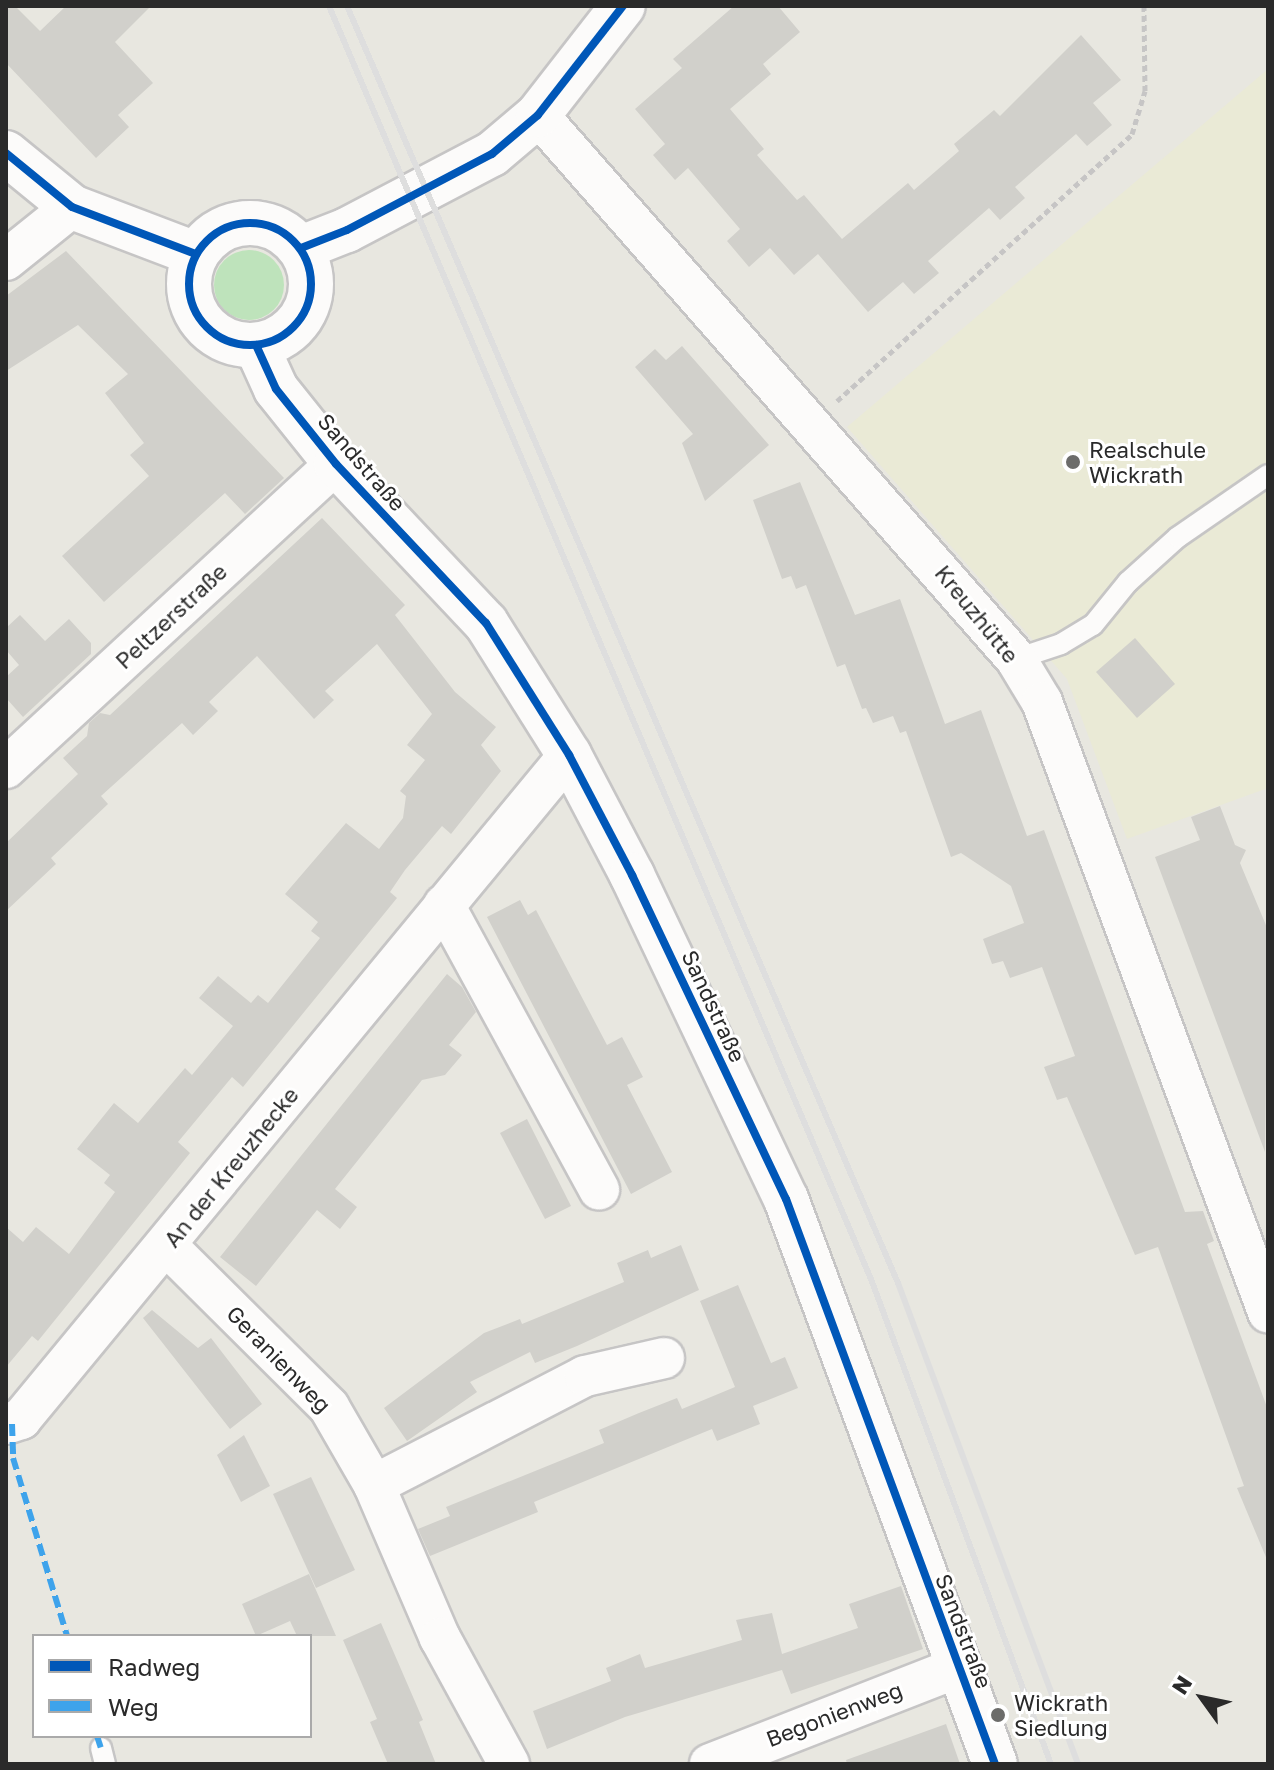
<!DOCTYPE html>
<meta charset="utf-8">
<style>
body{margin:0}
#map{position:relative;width:1274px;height:1770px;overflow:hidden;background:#e8e7e0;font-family:"Golos Text",sans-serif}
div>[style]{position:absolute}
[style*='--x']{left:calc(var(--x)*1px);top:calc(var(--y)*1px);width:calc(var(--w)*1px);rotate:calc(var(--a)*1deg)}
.education>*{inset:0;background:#eaead6}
.green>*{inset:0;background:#bee3bb}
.round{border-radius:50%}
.building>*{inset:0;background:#d1d0cb}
.path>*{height:5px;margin-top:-2.5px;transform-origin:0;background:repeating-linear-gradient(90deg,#c6c5c5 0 6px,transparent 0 10px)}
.roads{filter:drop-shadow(2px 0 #c6c5c5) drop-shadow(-2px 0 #c6c5c5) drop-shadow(0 2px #c6c5c5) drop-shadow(0 -2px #c6c5c5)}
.lane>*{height:20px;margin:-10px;padding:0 10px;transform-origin:10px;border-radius:10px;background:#fcfbfa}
.street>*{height:40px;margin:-20px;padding:0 20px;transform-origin:20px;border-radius:20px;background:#fcfbfa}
.secondary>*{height:44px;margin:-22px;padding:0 22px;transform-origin:22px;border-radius:22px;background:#fcfbfa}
.secondary>.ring{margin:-22px;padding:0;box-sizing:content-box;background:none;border:44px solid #fcfbfa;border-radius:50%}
.rail>*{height:6px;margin:-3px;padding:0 3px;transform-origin:3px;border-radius:3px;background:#dedede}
.quiet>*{height:6px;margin-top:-3px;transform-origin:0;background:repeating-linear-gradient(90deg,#3ea3eb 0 12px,transparent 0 18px)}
.cycleway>*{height:8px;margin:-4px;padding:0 4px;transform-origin:4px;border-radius:4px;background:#0057b8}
.cycleway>.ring{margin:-4px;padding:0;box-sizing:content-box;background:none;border:8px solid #0057b8;border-radius:50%}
.dots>*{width:22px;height:22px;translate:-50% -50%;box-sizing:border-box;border:4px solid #fff;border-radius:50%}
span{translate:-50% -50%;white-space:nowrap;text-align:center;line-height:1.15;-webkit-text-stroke:6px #fff;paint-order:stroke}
.poi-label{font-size:22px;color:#2a2a2a}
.left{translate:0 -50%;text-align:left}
.street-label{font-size:22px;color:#2a2a2a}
.frame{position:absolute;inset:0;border:8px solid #2a2a2a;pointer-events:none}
.legend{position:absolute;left:32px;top:1634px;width:280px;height:104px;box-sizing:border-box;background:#fff;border:2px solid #aaa;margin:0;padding:10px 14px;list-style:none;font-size:24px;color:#2a2a2a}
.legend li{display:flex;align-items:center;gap:16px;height:40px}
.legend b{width:40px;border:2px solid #aaa}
.north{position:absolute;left:1162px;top:1658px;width:80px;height:80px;-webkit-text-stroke:6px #fff;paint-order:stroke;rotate:303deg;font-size:22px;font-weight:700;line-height:32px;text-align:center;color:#2a2a2a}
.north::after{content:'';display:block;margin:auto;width:28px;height:36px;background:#2a2a2a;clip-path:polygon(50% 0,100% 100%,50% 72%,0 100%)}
</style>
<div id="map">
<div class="education">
<i style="clip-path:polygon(1268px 69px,1268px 788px,1127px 839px,1067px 679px,847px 427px)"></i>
</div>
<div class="green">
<i class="round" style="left:214px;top:250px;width:70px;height:70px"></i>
</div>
<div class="building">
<i style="clip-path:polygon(6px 6px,15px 6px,40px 31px,66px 6px,151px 6px,115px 42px,153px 83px,118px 115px,129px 127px,96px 158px,6px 63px)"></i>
<i style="clip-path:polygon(734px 6px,778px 6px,800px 32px,763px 64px,771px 74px,730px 109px,764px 149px,757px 155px,797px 200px,804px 195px,842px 239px,908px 183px,914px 190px,959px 151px,954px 144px,994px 110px,1000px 116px,1081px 35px,1121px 80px,1093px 103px,1112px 125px,1087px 146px,1076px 134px,1015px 187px,1025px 198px,1000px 220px,989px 208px,928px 261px,939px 273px,914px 294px,903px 282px,868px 312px,818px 254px,794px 275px,770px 248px,749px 267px,727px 241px,740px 229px,688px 168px,675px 180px,653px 155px,665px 144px,635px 109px,682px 68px,673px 59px)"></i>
<i style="clip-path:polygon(66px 251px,284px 478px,245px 514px,225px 493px,104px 602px,62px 556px,149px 476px,130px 455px,144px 443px,105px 393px,128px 374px,78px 325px,6px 371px,6px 296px)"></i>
<i style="clip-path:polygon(682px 346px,769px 445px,705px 501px,682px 443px,693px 434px,635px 367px,655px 349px,666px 360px)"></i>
<i style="clip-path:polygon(800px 482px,855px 615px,900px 599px,945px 724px,981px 710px,1027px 836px,1044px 830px,1185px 1212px,1203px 1211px,1214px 1241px,1207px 1244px,1268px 1410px,1268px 1562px,1237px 1488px,1244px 1486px,1158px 1247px,1135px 1255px,1067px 1097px,1057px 1100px,1044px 1067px,1075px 1056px,1042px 967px,1010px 978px,1003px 961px,992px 964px,983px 939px,1024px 923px,1011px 886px,961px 853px,951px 857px,906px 731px,900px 733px,893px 716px,873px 723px,866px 708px,862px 709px,845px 664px,837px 667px,806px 585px,796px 589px,791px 576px,782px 579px,753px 500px)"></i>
<i style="clip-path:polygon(322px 518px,405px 605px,395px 615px,455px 692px,496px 727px,481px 745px,501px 771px,451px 834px,442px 826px,405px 870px,390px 892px,397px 898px,243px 1087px,232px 1077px,227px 1083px,178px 1142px,190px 1153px,38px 1341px,32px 1336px,6px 1367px,6px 1227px,23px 1242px,36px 1227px,69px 1254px,115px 1192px,104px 1183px,110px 1175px,77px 1149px,114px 1103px,138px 1123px,185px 1068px,192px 1075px,233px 1026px,199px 998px,218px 976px,251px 1003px,258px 995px,268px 1003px,320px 938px,311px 931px,318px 922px,285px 894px,346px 823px,379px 849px,403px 818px,406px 796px,400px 791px,425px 760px,407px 745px,432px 714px,377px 644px,325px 691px,334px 700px,314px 719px,257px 656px,209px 702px,218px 711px,193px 735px,182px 723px,101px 796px,108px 804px,51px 858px,56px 864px,6px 911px,6px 843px,78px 774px,63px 758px,87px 736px,89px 723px,100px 713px,110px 715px)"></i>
<i style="clip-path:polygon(20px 615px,45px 641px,69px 619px,91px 643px,91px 654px,23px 717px,6px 698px,6px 677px,19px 665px,6px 650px,6px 628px)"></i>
<i style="clip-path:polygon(1135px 638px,1175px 684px,1137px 718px,1096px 672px)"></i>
<i style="clip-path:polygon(1220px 806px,1235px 845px,1246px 850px,1240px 863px,1268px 930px,1265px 1152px,1155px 857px,1200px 840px,1191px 817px)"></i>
<i style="clip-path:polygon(520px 900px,528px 915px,536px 910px,607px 1045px,622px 1037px,643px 1077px,627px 1085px,672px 1172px,631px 1194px,487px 917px)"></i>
<i style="clip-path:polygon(447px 974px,462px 987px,476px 1012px,449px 1045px,462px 1055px,445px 1075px,422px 1080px,335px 1189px,357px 1207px,340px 1229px,317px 1210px,256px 1286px,220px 1257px)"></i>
<i style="clip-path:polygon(527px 1119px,571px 1206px,545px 1219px,500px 1133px)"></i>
<i style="clip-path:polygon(681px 1245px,699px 1290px,577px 1346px,535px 1363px,530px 1352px,470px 1382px,477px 1392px,407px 1441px,384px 1408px,484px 1333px,520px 1319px,522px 1324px,624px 1282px,617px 1263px,648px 1250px,651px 1258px)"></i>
<i style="clip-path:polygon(738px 1285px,771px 1363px,785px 1357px,798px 1388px,753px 1406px,760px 1424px,717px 1441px,712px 1429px,534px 1502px,538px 1512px,430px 1556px,418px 1529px,450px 1516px,446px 1507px,604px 1443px,599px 1430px,639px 1413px,677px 1398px,682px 1409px,735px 1387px,700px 1301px)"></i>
<i style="clip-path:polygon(152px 1310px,198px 1348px,211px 1338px,262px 1404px,230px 1429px,143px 1318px)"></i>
<i style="clip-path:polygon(244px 1435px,270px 1486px,241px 1502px,217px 1455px)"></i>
<i style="clip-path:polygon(311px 1477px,355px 1570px,316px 1588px,273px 1494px)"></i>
<i style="clip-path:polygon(309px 1574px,336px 1636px,297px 1636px,290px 1621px,256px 1636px,242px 1604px)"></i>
<i style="clip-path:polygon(901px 1586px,923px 1649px,791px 1694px,782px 1670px,625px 1717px,547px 1749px,533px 1711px,611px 1681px,606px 1668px,640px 1654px,645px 1668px,742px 1640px,736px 1620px,772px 1613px,782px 1654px,858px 1628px,849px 1604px)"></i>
<i style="clip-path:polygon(381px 1623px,423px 1720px,419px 1722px,436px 1764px,388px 1764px,370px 1722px,377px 1719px,343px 1640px)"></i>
<i style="clip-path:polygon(946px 1724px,960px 1764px,847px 1764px,846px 1760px)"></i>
</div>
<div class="path">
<i style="--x:837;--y:401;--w:398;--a:-42.1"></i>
<i style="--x:1132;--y:134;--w:45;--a:-73.2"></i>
<i style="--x:1145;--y:91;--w:85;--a:-90.7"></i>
</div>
<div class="roads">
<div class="lane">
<i style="--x:1016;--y:659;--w:47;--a:-18.4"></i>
<i style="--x:1061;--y:644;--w:37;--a:-31"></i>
<i style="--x:1093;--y:625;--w:55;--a:-50.9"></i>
<i style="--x:1128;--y:582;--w:67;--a:-42"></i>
<i style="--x:1178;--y:537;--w:109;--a:-34.6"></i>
<i style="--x:101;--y:1748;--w:16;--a:76"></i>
</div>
<div class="street">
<i style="--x:538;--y:115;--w:724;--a:48.69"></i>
<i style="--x:1016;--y:659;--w:50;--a:58.8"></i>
<i style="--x:1042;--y:702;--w:651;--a:69.67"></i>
<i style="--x:6;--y:260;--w:85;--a:-38.8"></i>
<i style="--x:6;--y:768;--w:449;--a:-42.7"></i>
<i style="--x:444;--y:905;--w:324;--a:61.4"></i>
<i style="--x:167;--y:1246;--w:228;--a:44.8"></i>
<i style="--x:329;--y:1407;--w:90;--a:60"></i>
<i style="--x:374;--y:1485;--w:167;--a:66.7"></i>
<i style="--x:440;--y:1638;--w:144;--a:61.3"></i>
<i style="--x:6;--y:1424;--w:16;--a:-18"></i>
<i style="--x:21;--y:1419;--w:861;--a:-50.47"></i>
<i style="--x:374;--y:1485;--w:237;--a:-27.3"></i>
<i style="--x:585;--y:1376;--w:81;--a:-12.8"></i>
<i style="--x:710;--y:1764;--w:267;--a:-21.3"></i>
</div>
<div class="secondary">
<i style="--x:6;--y:153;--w:85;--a:39.3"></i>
<i style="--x:72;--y:207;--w:133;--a:20.8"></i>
<i class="ring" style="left:189px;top:223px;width:78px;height:78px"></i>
<i style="--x:301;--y:248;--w:49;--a:-21.4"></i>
<i style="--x:347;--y:230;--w:164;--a:-27.7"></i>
<i style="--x:492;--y:154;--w:60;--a:-40.3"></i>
<i style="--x:538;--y:115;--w:138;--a:-52.1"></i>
<i style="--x:256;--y:345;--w:48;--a:65.6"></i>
<i style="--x:276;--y:389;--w:96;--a:51.3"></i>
<i style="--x:336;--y:464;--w:219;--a:46.7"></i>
<i style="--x:486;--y:623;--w:156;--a:57.8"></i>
<i style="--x:569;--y:755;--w:136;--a:62.3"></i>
<i style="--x:632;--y:875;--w:359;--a:64.6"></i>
<i style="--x:786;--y:1199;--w:602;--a:69.7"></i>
</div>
</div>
<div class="rail">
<i style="--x:329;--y:6;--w:1384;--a:66.94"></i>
<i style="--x:871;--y:1279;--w:517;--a:69.64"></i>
<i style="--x:347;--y:6;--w:1391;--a:66.66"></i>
<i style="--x:898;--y:1283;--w:514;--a:69.48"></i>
</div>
<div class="quiet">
<i style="--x:12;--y:1424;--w:34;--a:88"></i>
<i style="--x:13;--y:1458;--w:186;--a:73.1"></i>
<i style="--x:97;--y:1736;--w:13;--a:72"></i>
</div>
<div class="cycleway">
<i style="--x:6;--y:153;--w:85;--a:39.3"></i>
<i style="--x:72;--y:207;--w:133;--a:20.8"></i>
<i class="ring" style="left:189px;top:223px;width:114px;height:114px"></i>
<i style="--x:301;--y:248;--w:49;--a:-21.4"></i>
<i style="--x:347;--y:230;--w:164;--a:-27.7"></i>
<i style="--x:492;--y:154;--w:60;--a:-40.3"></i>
<i style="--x:538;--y:115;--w:138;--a:-52.1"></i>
<i style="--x:256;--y:345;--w:48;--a:65.6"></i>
<i style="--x:276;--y:389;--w:96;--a:51.3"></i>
<i style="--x:336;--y:464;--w:219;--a:46.7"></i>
<i style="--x:486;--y:623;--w:156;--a:57.8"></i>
<i style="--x:569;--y:755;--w:136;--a:62.3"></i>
<i style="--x:632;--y:875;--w:359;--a:64.6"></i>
<i style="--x:786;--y:1199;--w:602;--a:69.7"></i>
</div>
<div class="dots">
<i style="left:1073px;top:462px;background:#6c6c6a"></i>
<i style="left:998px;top:1715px;background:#6c6c6a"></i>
</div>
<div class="poi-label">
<span class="left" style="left:1089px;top:462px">Realschule<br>Wickrath</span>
<span class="left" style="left:1014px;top:1715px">Wickrath<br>Siedlung</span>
</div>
<div class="street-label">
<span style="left:362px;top:462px;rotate:49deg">Sandstraße</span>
<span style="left:977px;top:614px;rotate:51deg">Kreuzhütte</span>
<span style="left:171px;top:616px;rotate:-43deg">Peltzerstraße</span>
<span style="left:714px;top:1006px;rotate:65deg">Sandstraße</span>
<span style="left:231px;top:1167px;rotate:-51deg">An der Kreuzhecke</span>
<span style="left:279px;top:1359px;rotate:46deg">Geranienweg</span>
<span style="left:964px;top:1631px;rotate:69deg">Sandstraße</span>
<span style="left:834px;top:1714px;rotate:-21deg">Begonienweg</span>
</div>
<div class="frame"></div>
<ul class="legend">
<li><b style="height:10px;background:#0057b8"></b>Radweg</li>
<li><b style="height:10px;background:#3ea3eb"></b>Weg</li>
</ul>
<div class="north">N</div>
</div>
